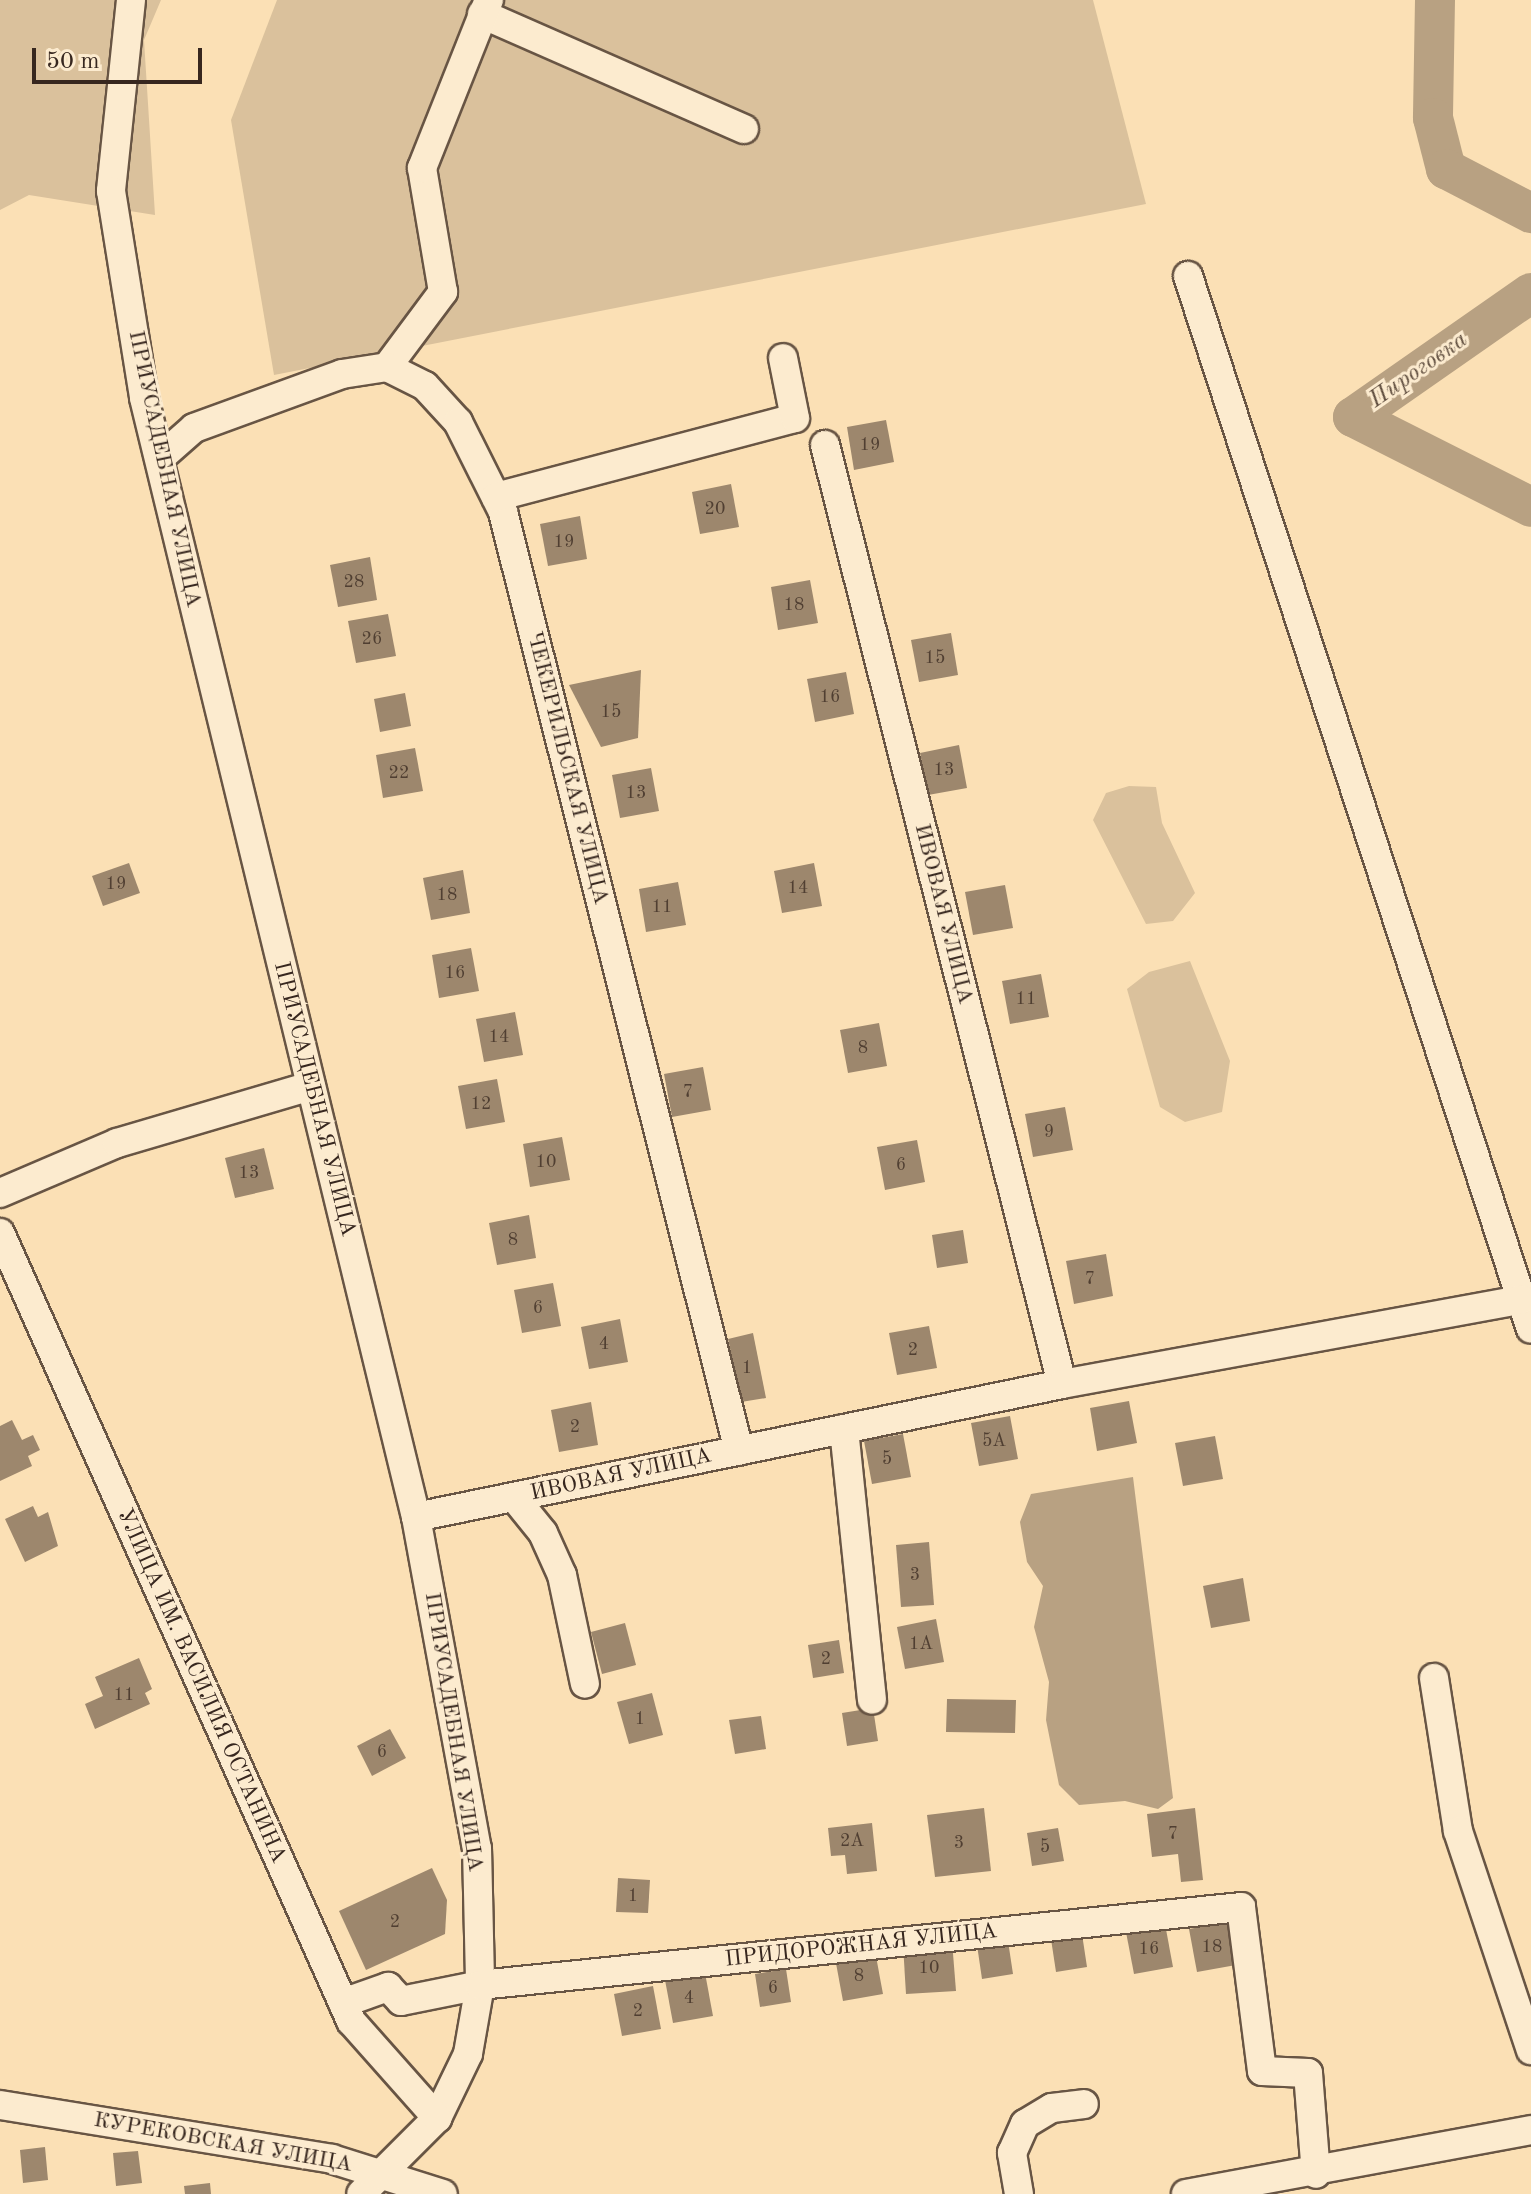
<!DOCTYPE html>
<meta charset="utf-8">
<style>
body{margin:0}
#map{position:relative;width:1531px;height:2194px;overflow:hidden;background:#fbe0b5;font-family:"Old Standard TT",serif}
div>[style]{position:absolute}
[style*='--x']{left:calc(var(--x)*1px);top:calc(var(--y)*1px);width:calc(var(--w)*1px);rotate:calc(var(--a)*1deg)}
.green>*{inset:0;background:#dac19c}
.water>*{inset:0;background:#b8a182}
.river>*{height:40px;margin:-20px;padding:0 20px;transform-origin:20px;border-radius:20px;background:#b8a182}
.building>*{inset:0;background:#9d876d}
.roads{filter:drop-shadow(2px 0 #685544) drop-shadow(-2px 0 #685544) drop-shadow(0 2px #685544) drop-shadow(0 -2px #685544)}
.minor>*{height:28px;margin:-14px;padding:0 14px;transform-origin:14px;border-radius:14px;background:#fcebcf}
span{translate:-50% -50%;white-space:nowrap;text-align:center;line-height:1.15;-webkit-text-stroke:6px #fcebcf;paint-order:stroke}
.number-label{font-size:18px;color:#503f32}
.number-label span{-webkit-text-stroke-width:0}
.street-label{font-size:22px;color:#37271f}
.water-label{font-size:24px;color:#5e4c3d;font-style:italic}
.scale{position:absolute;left:32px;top:48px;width:170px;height:36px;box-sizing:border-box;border:4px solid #37271f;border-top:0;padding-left:10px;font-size:24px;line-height:28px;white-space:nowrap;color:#37271f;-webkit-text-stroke:6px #fcebcf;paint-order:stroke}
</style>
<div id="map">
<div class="green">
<i style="clip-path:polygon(0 0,161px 0,144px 40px,155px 215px,29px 195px,0 210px)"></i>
<i style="clip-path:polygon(277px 0,1093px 0,1146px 204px,274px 375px,231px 120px)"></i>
<i style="clip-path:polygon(1129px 786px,1156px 787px,1162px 823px,1195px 893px,1173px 921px,1146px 924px,1093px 820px,1106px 793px)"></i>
<i style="clip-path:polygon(1190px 961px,1230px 1061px,1222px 1112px,1185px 1122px,1160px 1107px,1127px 989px,1149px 972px)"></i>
</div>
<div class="water">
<i style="clip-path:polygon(1133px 1477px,1173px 1798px,1158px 1809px,1125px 1801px,1079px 1805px,1059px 1785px,1046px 1720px,1049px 1682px,1034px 1627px,1043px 1586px,1027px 1562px,1020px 1522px,1031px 1494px)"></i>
</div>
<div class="river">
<i style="--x:1435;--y:0;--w:118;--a:91"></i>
<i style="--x:1433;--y:118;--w:53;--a:75.7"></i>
<i style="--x:1446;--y:169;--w:96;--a:27.4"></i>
<i style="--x:1531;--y:293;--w:217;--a:145.1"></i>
<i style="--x:1353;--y:417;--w:199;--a:26.8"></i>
</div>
<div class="building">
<i style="clip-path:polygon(886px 420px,894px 462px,854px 470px,847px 427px)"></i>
<i style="clip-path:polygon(731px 484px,739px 527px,700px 534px,692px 492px)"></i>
<i style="clip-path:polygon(580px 516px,587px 559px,548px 566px,540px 524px)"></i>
<i style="clip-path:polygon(370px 557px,377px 600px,338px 607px,330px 565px)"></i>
<i style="clip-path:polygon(810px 580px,818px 623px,778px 630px,771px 587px)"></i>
<i style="clip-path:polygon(388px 614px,396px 656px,356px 663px,348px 621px)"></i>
<i style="clip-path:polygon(951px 633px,958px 675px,919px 682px,911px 640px)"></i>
<i style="clip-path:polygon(641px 670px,638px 738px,601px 747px,569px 685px)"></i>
<i style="clip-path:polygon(846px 672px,854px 714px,815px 722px,807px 679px)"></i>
<i style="clip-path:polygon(405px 693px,411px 726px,380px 732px,374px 699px)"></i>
<i style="clip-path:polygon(959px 745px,967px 788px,928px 795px,920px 753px)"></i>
<i style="clip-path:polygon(415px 748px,423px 791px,383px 798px,376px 755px)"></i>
<i style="clip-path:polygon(651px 768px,659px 811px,620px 818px,612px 775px)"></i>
<i style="clip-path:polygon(129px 863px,140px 893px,103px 906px,92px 876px)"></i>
<i style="clip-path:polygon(814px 863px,822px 906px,782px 913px,774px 871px)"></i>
<i style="clip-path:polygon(463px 870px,470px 913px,431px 920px,423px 878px)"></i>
<i style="clip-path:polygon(678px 882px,686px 925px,646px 932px,639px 889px)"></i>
<i style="clip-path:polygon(1005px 885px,1013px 928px,973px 935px,965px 892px)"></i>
<i style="clip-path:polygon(471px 948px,479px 991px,439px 998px,432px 955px)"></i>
<i style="clip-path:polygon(1041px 974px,1049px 1017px,1010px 1024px,1002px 981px)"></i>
<i style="clip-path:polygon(515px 1012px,523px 1055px,484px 1062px,476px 1019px)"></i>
<i style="clip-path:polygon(879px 1023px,887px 1066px,848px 1073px,840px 1030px)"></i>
<i style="clip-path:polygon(703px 1067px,711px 1110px,672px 1117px,664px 1074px)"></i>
<i style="clip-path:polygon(497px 1079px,505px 1122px,466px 1129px,458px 1086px)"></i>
<i style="clip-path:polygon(1065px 1107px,1073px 1150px,1033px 1157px,1025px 1114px)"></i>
<i style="clip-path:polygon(562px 1137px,570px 1180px,530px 1187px,523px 1144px)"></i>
<i style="clip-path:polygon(917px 1140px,925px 1182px,885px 1190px,877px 1147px)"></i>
<i style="clip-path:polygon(264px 1148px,274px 1189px,235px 1198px,225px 1158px)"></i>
<i style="clip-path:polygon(529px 1215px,536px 1258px,497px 1265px,489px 1223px)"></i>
<i style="clip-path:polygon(963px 1230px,968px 1263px,937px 1268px,932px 1235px)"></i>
<i style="clip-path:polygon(1106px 1254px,1113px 1296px,1074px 1304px,1066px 1261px)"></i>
<i style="clip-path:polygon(553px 1283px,561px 1326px,522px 1333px,514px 1290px)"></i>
<i style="clip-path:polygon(620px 1319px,628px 1362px,589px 1369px,581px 1327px)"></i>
<i style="clip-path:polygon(929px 1326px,937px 1368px,897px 1375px,889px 1333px)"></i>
<i style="clip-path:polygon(753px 1333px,766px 1398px,741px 1402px,728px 1339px)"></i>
<i style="clip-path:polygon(1129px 1401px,1137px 1443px,1097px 1451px,1090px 1408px)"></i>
<i style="clip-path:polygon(591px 1402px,598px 1445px,559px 1452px,551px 1410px)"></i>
<i style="clip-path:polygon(1010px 1416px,1018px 1459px,979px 1466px,971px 1423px)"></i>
<i style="clip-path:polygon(12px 1420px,22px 1440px,33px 1435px,40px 1450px,28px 1456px,32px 1466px,0 1481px,0 1426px)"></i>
<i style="clip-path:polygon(903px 1434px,911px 1477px,872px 1484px,864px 1441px)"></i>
<i style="clip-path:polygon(1215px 1436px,1223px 1479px,1183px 1486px,1175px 1443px)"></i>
<i style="clip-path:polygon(33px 1506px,38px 1517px,48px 1512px,58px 1546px,25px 1562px,5px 1519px)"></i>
<i style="clip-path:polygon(929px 1542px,934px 1605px,901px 1607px,896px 1545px)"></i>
<i style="clip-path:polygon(1243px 1578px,1250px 1621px,1211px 1628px,1203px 1586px)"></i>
<i style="clip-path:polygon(936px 1619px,944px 1662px,905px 1669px,897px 1627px)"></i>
<i style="clip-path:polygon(625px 1623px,636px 1665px,602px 1674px,591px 1632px)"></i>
<i style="clip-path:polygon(839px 1640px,844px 1673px,813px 1678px,808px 1645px)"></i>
<i style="clip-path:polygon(139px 1658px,152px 1689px,145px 1693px,150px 1704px,95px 1729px,85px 1704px,103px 1696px,95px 1677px)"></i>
<i style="clip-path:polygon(652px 1693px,663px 1735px,629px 1744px,617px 1702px)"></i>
<i style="clip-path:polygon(947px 1699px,1016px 1700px,1015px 1733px,946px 1732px)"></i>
<i style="clip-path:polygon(873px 1708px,878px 1741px,847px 1746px,842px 1713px)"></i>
<i style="clip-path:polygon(761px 1716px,766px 1749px,735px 1754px,729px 1720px)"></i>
<i style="clip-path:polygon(390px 1729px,406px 1758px,372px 1776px,357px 1746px)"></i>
<i style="clip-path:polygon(984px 1808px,991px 1871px,935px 1877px,927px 1815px)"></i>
<i style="clip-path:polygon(1195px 1808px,1203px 1880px,1181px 1882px,1178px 1854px,1152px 1857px,1147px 1814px)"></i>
<i style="clip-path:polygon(872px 1823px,877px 1871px,847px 1874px,845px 1855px,831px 1856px,828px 1828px)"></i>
<i style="clip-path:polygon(1058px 1828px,1064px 1861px,1032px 1866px,1027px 1833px)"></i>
<i style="clip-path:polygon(432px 1868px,447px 1900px,445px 1934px,366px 1970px,339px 1911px)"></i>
<i style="clip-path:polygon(618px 1878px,650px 1880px,648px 1913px,616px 1912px)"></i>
<i style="clip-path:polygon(1228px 1922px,1236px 1965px,1197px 1972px,1189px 1929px)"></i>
<i style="clip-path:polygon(1165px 1924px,1173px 1967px,1134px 1974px,1126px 1932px)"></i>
<i style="clip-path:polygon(1082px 1934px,1087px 1967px,1056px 1972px,1051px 1939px)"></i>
<i style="clip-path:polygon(952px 1941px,956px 1991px,906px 1994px,903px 1945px)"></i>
<i style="clip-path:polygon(1008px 1941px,1013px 1974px,982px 1979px,977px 1945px)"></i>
<i style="clip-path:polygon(875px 1951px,883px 1994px,843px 2001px,835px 1958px)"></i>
<i style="clip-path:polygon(786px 1969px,791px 2002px,760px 2007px,755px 1974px)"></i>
<i style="clip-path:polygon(705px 1973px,713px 2016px,673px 2023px,665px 1980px)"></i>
<i style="clip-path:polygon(653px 1986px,661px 2029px,622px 2036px,614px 1994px)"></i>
<i style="clip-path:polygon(45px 2147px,48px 2180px,23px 2183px,20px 2150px)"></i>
<i style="clip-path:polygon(138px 2151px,142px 2183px,116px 2186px,113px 2153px)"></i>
<i style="clip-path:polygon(210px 2183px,211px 2194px,185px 2194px,184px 2186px)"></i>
</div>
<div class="roads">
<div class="minor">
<i style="--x:131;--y:0;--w:192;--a:96"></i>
<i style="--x:111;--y:191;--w:210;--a:80.9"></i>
<i style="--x:144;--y:398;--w:1152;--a:76.34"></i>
<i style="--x:416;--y:1517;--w:337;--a:79.6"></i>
<i style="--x:477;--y:1848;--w:137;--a:88.7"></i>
<i style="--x:480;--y:1985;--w:70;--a:99.9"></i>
<i style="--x:468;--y:2054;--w:71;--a:115.8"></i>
<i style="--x:437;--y:2118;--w:107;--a:135"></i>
<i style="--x:482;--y:14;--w:286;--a:23.7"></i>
<i style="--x:1188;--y:276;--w:1107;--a:71.96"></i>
<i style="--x:387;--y:367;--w:94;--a:-53.3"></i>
<i style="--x:443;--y:292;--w:126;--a:-99.6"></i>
<i style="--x:422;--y:168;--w:181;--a:-68.3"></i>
<i style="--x:825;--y:445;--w:968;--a:75.83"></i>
<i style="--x:160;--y:458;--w:45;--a:-41.4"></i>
<i style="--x:194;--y:428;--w:158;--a:-20"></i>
<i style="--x:342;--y:374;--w:46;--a:-8.8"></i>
<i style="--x:387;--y:367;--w:42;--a:26.6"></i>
<i style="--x:425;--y:386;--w:49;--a:47.5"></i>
<i style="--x:458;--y:422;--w:101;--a:63.4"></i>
<i style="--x:503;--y:512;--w:968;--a:75.89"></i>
<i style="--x:496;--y:497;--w:309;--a:-14.8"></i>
<i style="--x:795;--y:418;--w:61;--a:-101.3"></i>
<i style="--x:0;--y:1193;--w:127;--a:-23.1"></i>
<i style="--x:117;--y:1143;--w:202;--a:-16.4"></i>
<i style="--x:0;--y:1233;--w:863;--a:65.99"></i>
<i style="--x:351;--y:2021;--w:130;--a:48.4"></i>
<i style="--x:844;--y:1429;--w:272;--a:84.1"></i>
<i style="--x:514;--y:1497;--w:46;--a:51.1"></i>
<i style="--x:543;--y:1533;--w:46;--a:65.7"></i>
<i style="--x:562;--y:1575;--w:111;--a:78.1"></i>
<i style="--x:416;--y:1517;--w:660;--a:-11.63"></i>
<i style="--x:1062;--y:1384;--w:467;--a:-10.4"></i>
<i style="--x:1434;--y:1678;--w:155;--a:81.1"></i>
<i style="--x:1458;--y:1831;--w:231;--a:71.6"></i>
<i style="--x:343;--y:2003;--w:48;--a:-19.6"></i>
<i style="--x:388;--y:1987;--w:19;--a:47"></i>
<i style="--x:401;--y:2001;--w:81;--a:-11.4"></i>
<i style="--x:480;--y:1985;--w:765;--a:-5.85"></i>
<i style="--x:1241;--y:1907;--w:165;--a:82.7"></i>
<i style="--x:1262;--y:2071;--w:46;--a:2.5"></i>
<i style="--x:1308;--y:2073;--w:101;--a:85.5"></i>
<i style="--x:0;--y:2105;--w:336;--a:9.2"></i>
<i style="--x:332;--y:2159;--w:116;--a:17.5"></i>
<i style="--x:1019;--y:2194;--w:42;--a:-99.7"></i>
<i style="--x:1012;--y:2153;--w:32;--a:-66"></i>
<i style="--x:1025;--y:2124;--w:31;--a:-31"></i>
<i style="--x:1052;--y:2108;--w:32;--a:-7"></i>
<i style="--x:1186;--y:2194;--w:351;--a:-10.5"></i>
</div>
</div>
<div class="number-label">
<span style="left:870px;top:445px">19</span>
<span style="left:715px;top:509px">20</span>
<span style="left:564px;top:542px">19</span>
<span style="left:354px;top:582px">28</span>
<span style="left:794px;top:605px">18</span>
<span style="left:372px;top:639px">26</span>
<span style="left:935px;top:658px">15</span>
<span style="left:830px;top:697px">16</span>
<span style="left:611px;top:712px">15</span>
<span style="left:944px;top:770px">13</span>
<span style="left:399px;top:773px">22</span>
<span style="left:636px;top:793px">13</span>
<span style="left:116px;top:884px">19</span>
<span style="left:798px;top:888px">14</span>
<span style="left:447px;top:895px">18</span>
<span style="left:662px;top:907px">11</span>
<span style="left:455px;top:973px">16</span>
<span style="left:1026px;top:999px">11</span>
<span style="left:499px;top:1037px">14</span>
<span style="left:863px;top:1048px">8</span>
<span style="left:688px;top:1092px">7</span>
<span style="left:481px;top:1104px">12</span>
<span style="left:1049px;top:1132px">9</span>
<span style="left:546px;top:1162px">10</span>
<span style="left:901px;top:1165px">6</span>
<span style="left:249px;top:1173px">13</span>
<span style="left:513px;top:1240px">8</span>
<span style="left:1090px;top:1279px">7</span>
<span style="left:538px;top:1308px">6</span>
<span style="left:604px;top:1344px">4</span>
<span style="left:913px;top:1350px">2</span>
<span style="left:747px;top:1368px">1</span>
<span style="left:575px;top:1427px">2</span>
<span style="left:994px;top:1441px">5А</span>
<span style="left:887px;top:1459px">5</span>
<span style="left:915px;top:1575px">3</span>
<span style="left:921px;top:1644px">1А</span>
<span style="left:826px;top:1659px">2</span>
<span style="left:124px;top:1695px">11</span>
<span style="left:640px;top:1719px">1</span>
<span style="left:382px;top:1752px">6</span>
<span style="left:1173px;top:1834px">7</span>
<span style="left:852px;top:1841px">2А</span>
<span style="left:959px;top:1843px">3</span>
<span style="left:1045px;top:1847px">5</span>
<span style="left:633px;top:1896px">1</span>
<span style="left:395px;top:1922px">2</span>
<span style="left:1212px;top:1947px">18</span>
<span style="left:1149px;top:1949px">16</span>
<span style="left:929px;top:1968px">10</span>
<span style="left:859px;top:1976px">8</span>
<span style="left:773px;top:1988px">6</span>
<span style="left:689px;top:1998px">4</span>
<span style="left:638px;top:2011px">2</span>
</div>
<div class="street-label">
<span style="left:164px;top:469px;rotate:78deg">ПРИУСАДЕБНАЯ УЛИЦА</span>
<span style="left:567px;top:768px;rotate:76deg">ЧЕКЕРИЛЬСКАЯ УЛИЦА</span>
<span style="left:943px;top:914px;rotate:76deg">ИВОВАЯ УЛИЦА</span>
<span style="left:314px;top:1099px;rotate:76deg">ПРИУСАДЕБНАЯ УЛИЦА</span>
<span style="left:621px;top:1475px;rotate:-12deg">ИВОВАЯ УЛИЦА</span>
<span style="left:201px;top:1686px;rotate:66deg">УЛИЦА ИМ. ВАСИЛИЯ ОСТАНИНА</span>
<span style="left:453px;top:1732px;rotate:81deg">ПРИУСАДЕБНАЯ УЛИЦА</span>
<span style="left:861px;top:1946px;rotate:-6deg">ПРИДОРОЖНАЯ УЛИЦА</span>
<span style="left:223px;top:2143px;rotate:10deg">КУРЕКОВСКАЯ УЛИЦА</span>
</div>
<div class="water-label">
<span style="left:1419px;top:371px;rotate:-35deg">Пироговка</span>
</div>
<div class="scale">50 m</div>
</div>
